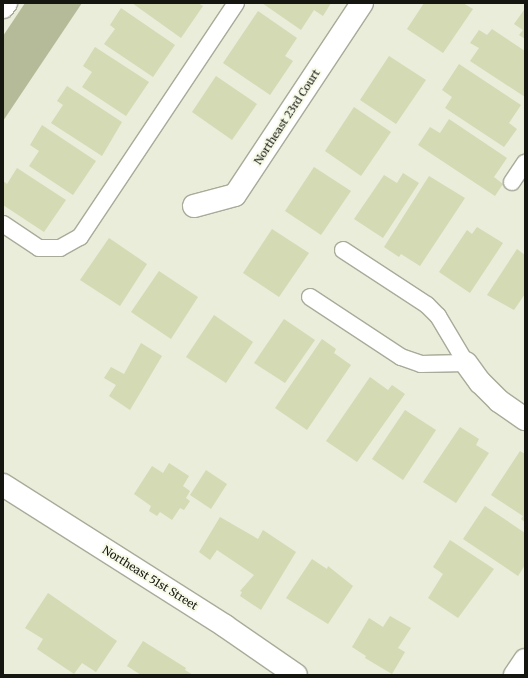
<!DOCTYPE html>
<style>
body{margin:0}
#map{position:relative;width:528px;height:678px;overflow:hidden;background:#e9edda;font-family:Merriweather,serif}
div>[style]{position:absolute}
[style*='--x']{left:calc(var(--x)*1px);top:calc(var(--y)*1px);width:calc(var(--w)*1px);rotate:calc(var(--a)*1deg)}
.green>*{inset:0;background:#b5bb99}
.building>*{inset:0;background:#d3dab4}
.roads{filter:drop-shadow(1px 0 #a8ab99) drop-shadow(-1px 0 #a8ab99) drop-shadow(0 1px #a8ab99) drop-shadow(0 -1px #a8ab99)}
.lane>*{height:16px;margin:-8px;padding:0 8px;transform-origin:8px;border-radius:8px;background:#fff}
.street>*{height:22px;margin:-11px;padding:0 11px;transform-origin:11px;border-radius:11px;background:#fff}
span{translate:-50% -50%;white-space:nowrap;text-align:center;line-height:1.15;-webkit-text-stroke:4px #f6fae7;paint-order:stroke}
.street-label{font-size:11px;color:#14160f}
.frame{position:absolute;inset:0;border:4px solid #14160f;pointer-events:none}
</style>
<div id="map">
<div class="green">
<i style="clip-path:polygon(25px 3px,82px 3px,3px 121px,3px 36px)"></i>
</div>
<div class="building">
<i style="clip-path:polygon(132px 3px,198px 3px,203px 6px,181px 38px)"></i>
<i style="clip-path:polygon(262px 3px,331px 3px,323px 16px,314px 10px,301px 30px)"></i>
<i style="clip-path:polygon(424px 3px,463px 3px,473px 9px,443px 53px,407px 29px)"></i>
<i style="clip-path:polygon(121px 8px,175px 45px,153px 77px,104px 44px,115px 29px,110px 25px)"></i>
<i style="clip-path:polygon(524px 10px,525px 10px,525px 39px,519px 35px,523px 30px,514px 24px)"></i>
<i style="clip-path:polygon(258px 11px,297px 38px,285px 56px,293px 61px,270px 95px,223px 63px)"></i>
<i style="clip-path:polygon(492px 29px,525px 51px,525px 97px,470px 61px,479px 48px,470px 43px,479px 30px,487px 35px)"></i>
<i style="clip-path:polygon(95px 47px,149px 82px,126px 116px,82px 87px,92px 72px,83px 66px)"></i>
<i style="clip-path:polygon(389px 56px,426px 80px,396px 124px,360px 100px)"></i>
<i style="clip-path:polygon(459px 64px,521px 105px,509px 123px,517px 129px,504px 147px,445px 108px,452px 97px,442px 90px)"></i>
<i style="clip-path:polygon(216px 76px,257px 104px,232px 140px,192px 112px)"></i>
<i style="clip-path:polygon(67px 86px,122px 122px,102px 156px,51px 123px,63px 105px,57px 101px)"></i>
<i style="clip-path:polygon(354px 107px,391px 132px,361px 176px,325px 151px)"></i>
<i style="clip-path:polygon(449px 119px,507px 158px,494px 177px,503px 184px,495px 196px,418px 145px,430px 127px,440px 133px)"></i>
<i style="clip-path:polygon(42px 125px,96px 161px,73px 195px,29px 166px,39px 151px,30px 145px)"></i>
<i style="clip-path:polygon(314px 167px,351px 191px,321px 235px,285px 211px)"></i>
<i style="clip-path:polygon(17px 168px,66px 200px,44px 232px,3px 205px,3px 181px,7px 184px)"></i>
<i style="clip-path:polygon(403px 173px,419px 183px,383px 238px,354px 219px,384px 175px,397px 183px)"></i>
<i style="clip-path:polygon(429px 176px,465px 198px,420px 266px,401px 254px,399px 257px,384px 247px)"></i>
<i style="clip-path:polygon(477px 227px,503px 243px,470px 293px,439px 272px,467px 230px,472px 234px)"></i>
<i style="clip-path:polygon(272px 229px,309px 253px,279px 297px,243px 273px)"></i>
<i style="clip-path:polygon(109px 238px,147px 264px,120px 306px,80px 280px)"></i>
<i style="clip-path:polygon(517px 249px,525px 255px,525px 294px,514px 310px,487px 295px)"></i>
<i style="clip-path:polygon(159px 271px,198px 297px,171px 339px,131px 312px)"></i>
<i style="clip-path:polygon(214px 315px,253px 342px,226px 383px,186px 357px)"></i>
<i style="clip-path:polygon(284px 319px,315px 340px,285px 383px,254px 363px)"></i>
<i style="clip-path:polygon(322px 339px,336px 349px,334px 353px,351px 365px,307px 430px,275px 408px)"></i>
<i style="clip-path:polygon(141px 343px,162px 356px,130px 410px,109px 396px,116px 385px,104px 378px,111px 367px,124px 374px)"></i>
<i style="clip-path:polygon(370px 377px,388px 390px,392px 385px,405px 394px,357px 462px,326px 441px)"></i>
<i style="clip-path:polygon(405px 410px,436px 430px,403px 480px,372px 459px)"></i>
<i style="clip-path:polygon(460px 427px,479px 439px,476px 445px,489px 453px,456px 503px,423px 482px)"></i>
<i style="clip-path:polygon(520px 451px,525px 454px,525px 522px,521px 519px,523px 516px,491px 495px)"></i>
<i style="clip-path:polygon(169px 463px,189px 476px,183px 486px,190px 491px,186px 498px,190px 501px,184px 510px,180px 508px,172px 520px,160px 512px,157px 516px,149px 511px,151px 506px,134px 494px,152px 466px,163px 473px)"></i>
<i style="clip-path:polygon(206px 470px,227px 484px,211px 509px,190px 495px)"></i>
<i style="clip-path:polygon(485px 506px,525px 533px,525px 565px,518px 576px,463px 539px)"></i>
<i style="clip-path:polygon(220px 517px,258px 539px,263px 530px,296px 552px,261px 610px,240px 596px,242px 592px,240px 591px,254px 575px,217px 550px,210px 560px,199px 552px)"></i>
<i style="clip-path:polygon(450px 540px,494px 569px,458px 618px,428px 598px,443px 574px,433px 567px)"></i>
<i style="clip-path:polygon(312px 559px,327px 569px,328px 566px,353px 586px,328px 624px,286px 598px)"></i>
<i style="clip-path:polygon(48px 593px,117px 641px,96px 672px,82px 663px,74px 674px,37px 649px,43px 639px,25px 628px)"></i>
<i style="clip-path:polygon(390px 616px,411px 628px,398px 648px,405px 652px,392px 674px,365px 658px,366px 656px,352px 647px,369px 618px,383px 627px)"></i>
<i style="clip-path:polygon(143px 641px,186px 668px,185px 670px,193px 675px,141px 675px,127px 666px)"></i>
</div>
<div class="roads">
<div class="lane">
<i style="--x:512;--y:182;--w:23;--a:-56"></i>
<i style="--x:3;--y:224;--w:43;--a:33.7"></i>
<i style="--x:39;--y:248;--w:21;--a:0"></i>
<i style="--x:60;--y:248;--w:23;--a:-29"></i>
<i style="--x:80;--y:237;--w:281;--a:-56.3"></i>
<i style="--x:343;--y:250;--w:100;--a:33.2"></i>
<i style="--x:427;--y:305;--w:16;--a:45"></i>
<i style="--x:438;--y:316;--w:55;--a:59.2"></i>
<i style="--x:310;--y:297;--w:109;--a:33.4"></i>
<i style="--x:401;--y:357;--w:21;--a:19"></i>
<i style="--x:421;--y:364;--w:45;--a:-1.3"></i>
</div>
<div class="street">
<i style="--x:3;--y:7;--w:5;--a:-53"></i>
<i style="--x:194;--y:206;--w:42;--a:-15"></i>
<i style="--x:235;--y:195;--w:230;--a:-56.5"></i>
<i style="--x:466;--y:363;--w:24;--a:54"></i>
<i style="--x:480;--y:382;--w:27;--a:45"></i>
<i style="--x:499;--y:401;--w:32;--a:35"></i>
<i style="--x:3;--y:485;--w:263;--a:32.4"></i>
<i style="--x:225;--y:626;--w:86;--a:34.6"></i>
<i style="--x:515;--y:675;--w:18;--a:-56"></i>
</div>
</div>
<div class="street-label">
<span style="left:287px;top:117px;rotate:-57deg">Northeast 23rd Court</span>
<span style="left:150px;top:578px;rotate:32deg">Northeast 51st Street</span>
</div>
<div class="frame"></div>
</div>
